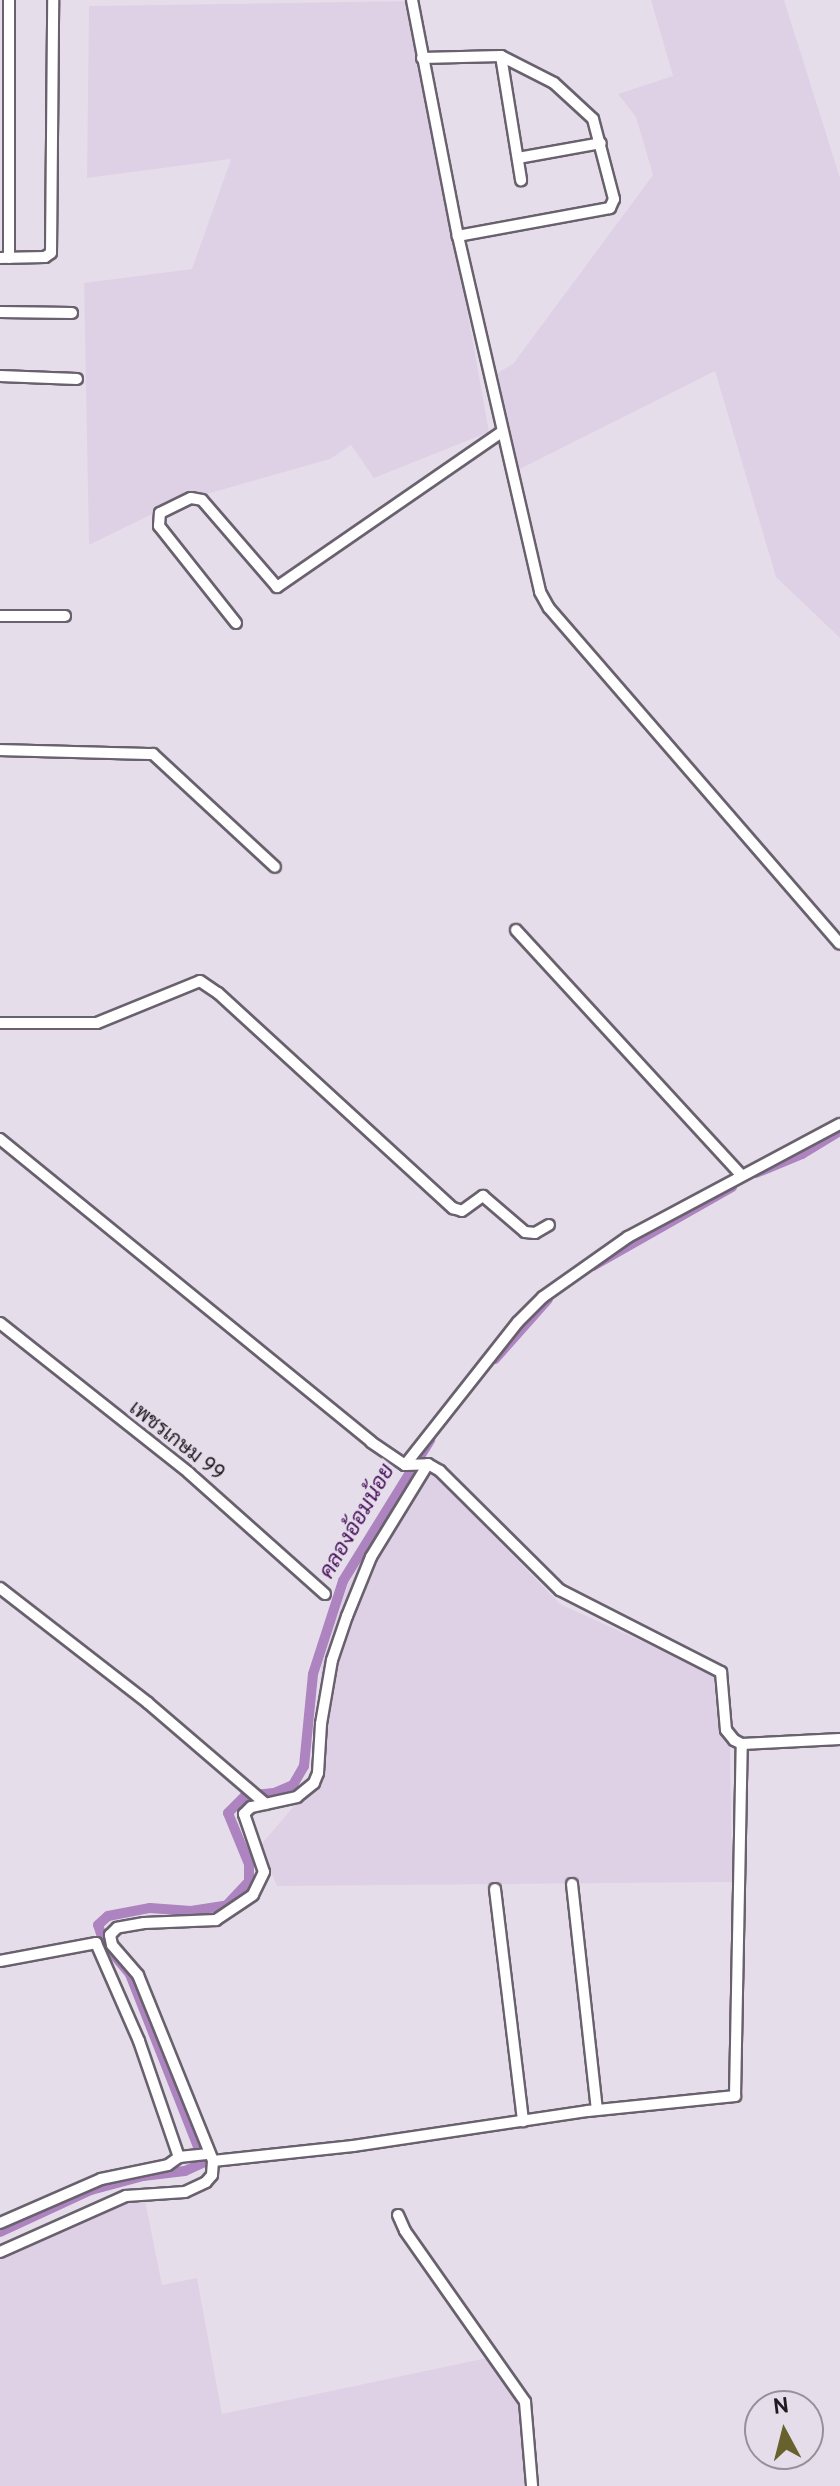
<!DOCTYPE html>
<meta charset="utf-8">
<style>
body{margin:0}
#map{position:relative;width:840px;height:2486px;overflow:hidden;background:#e6ddeb;font-family:Overpass,Sarabun,sans-serif}
div>[style]{position:absolute}
[style*='--x']{left:calc(var(--x)*1px);top:calc(var(--y)*1px);width:calc(var(--w)*1px);rotate:calc(var(--a)*1deg)}
.built>*{inset:0;background:#dfd1e5}
.canal>*{height:10px;margin:-5px;padding:0 5px;transform-origin:5px;border-radius:5px;background:#ad83c0}
.roads{filter:drop-shadow(2px 0 #69616d) drop-shadow(-2px 0 #69616d) drop-shadow(0 2px #69616d) drop-shadow(0 -2px #69616d)}
.minor>*{height:10px;margin:-5px;padding:0 5px;transform-origin:5px;border-radius:5px;background:#fff}
span{translate:-50% -50%;white-space:nowrap;text-align:center;line-height:1.15;-webkit-text-stroke:7px #e6ddeb;paint-order:stroke}
.street-label{font-size:20px;color:#1f1c21}
.water-label{font-size:22px;color:#48125c;font-style:italic}
.north{position:absolute;left:744px;top:2390px;width:80px;height:80px;box-sizing:border-box;background:#e6ddeb;border:2px solid #96909a;border-radius:50%;rotate:353deg;font-size:22px;font-weight:700;line-height:32px;text-align:center;color:#1f1c21}
.north::after{content:'';display:block;margin:auto;width:28px;height:36px;background:#67612e;clip-path:polygon(50% 0,100% 100%,50% 72%,0 100%)}
</style>
<div id="map">
<div class="built">
<i style="clip-path:polygon(651px 0,784px 0,840px 178px,840px 638px,776px 577px,715px 371px,514px 472px,492px 376px,513px 364px,653px 175px,636px 117px,618px 94px,673px 76px)"></i>
<i style="clip-path:polygon(412px 1px,489px 432px,374px 478px,351px 445px,330px 459px,175px 503px,89px 545px,84px 283px,192px 269px,231px 159px,87px 178px,89px 6px)"></i>
<i style="clip-path:polygon(428px 1469px,560px 1604px,729px 1681px,732px 1882px,277px 1886px,260px 1846px,316px 1780px,321px 1667px,347px 1586px,409px 1480px)"></i>
<i style="clip-path:polygon(143px 2190px,162px 2285px,197px 2278px,222px 2414px,487px 2358px,520px 2400px,531px 2486px,0 2486px,0 2256px)"></i>
</div>
<div class="canal">
<i style="--x:756;--y:1173;--w:50;--a:-22.4"></i>
<i style="--x:802;--y:1154;--w:44;--a:-31.2"></i>
<i style="--x:593;--y:1266;--w:160;--a:-29.6"></i>
<i style="--x:495;--y:1359;--w:80;--a:-48.5"></i>
<i style="--x:0;--y:2232;--w:100;--a:-24.8"></i>
<i style="--x:91;--y:2190;--w:54;--a:-15.1"></i>
<i style="--x:143;--y:2176;--w:42;--a:-6.8"></i>
<i style="--x:185;--y:2171;--w:21;--a:-25"></i>
<i style="--x:204;--y:2162;--w:202;--a:-111.5"></i>
<i style="--x:130;--y:1974;--w:40;--a:-130"></i>
<i style="--x:104;--y:1943;--w:19;--a:-108"></i>
<i style="--x:98;--y:1925;--w:13;--a:-42"></i>
<i style="--x:108;--y:1916;--w:43;--a:-10.8"></i>
<i style="--x:150;--y:1908;--w:41;--a:4.2"></i>
<i style="--x:191;--y:1911;--w:36;--a:-9"></i>
<i style="--x:227;--y:1905;--w:33;--a:-47"></i>
<i style="--x:249;--y:1881;--w:17;--a:-90"></i>
<i style="--x:249;--y:1864;--w:55;--a:-112.4"></i>
<i style="--x:228;--y:1813;--w:24;--a:-45"></i>
<i style="--x:245;--y:1796;--w:29;--a:-6"></i>
<i style="--x:274;--y:1793;--w:21;--a:-23"></i>
<i style="--x:293;--y:1785;--w:22;--a:-60"></i>
<i style="--x:304;--y:1766;--w:92;--a:-84.4"></i>
<i style="--x:313;--y:1674;--w:98;--a:-72.1"></i>
<i style="--x:343;--y:1581;--w:166;--a:-58.3"></i>
</div>
<div class="roads">
<div class="minor">
<i style="--x:412;--y:0;--w:240;--a:79"></i>
<i style="--x:458;--y:236;--w:365;--a:77"></i>
<i style="--x:540;--y:592;--w:18;--a:61"></i>
<i style="--x:549;--y:608;--w:444;--a:49.1"></i>
<i style="--x:501;--y:56;--w:126;--a:80.8"></i>
<i style="--x:422;--y:58;--w:79;--a:-1.5"></i>
<i style="--x:501;--y:56;--w:59;--a:27"></i>
<i style="--x:554;--y:83;--w:53;--a:42.7"></i>
<i style="--x:593;--y:119;--w:83;--a:75.3"></i>
<i style="--x:614;--y:199;--w:10;--a:114"></i>
<i style="--x:610;--y:208;--w:155;--a:169.6"></i>
<i style="--x:518;--y:158;--w:84;--a:-10.2"></i>
<i style="--x:0;--y:258;--w:45;--a:-1.3"></i>
<i style="--x:45;--y:257;--w:7;--a:-34"></i>
<i style="--x:51;--y:253;--w:253;--a:-89.5"></i>
<i style="--x:9;--y:258;--w:258;--a:-90"></i>
<i style="--x:0;--y:312;--w:72;--a:0.8"></i>
<i style="--x:0;--y:376;--w:77;--a:2.2"></i>
<i style="--x:0;--y:616;--w:65;--a:0"></i>
<i style="--x:236;--y:623;--w:124;--a:-128.4"></i>
<i style="--x:159;--y:526;--w:13;--a:-86"></i>
<i style="--x:160;--y:513;--w:34;--a:-26"></i>
<i style="--x:191;--y:498;--w:11;--a:10"></i>
<i style="--x:202;--y:500;--w:115;--a:49.2"></i>
<i style="--x:277;--y:587;--w:273;--a:-34.6"></i>
<i style="--x:0;--y:750;--w:153;--a:1.5"></i>
<i style="--x:153;--y:754;--w:166;--a:42.8"></i>
<i style="--x:516;--y:930;--w:333;--a:47.4"></i>
<i style="--x:0;--y:1023;--w:97;--a:0"></i>
<i style="--x:97;--y:1023;--w:111;--a:-22.2"></i>
<i style="--x:200;--y:981;--w:22;--a:34"></i>
<i style="--x:218;--y:993;--w:319;--a:42.5"></i>
<i style="--x:453;--y:1208;--w:9;--a:18"></i>
<i style="--x:462;--y:1211;--w:26;--a:-36"></i>
<i style="--x:483;--y:1196;--w:55;--a:40.6"></i>
<i style="--x:525;--y:1232;--w:10;--a:6"></i>
<i style="--x:535;--y:1233;--w:16;--a:-30"></i>
<i style="--x:0;--y:1139;--w:479;--a:39.2"></i>
<i style="--x:371;--y:1442;--w:41;--a:34.1"></i>
<i style="--x:405;--y:1465;--w:23;--a:-2"></i>
<i style="--x:428;--y:1464;--w:14;--a:30"></i>
<i style="--x:440;--y:1471;--w:169;--a:44.8"></i>
<i style="--x:560;--y:1590;--w:181;--a:27"></i>
<i style="--x:721;--y:1672;--w:58;--a:85.1"></i>
<i style="--x:726;--y:1730;--w:13;--a:51"></i>
<i style="--x:734;--y:1740;--w:9;--a:27"></i>
<i style="--x:742;--y:1744;--w:98;--a:-2.9"></i>
<i style="--x:0;--y:1323;--w:241;--a:38.4"></i>
<i style="--x:189;--y:1473;--w:182;--a:41.7"></i>
<i style="--x:428;--y:1464;--w:109;--a:121.5"></i>
<i style="--x:371;--y:1557;--w:64;--a:112.1"></i>
<i style="--x:347;--y:1616;--w:46;--a:108.8"></i>
<i style="--x:332;--y:1660;--w:65;--a:99.8"></i>
<i style="--x:321;--y:1724;--w:49;--a:93.5"></i>
<i style="--x:318;--y:1773;--w:11;--a:112"></i>
<i style="--x:314;--y:1783;--w:22;--a:141"></i>
<i style="--x:297;--y:1797;--w:47;--a:167.7"></i>
<i style="--x:251;--y:1807;--w:10;--a:135"></i>
<i style="--x:244;--y:1814;--w:61;--a:71"></i>
<i style="--x:264;--y:1872;--w:25;--a:116"></i>
<i style="--x:253;--y:1895;--w:45;--a:146"></i>
<i style="--x:216;--y:1920;--w:72;--a:177.6"></i>
<i style="--x:144;--y:1923;--w:27;--a:170"></i>
<i style="--x:117;--y:1928;--w:10;--a:135"></i>
<i style="--x:110;--y:1935;--w:10;--a:79"></i>
<i style="--x:112;--y:1945;--w:40;--a:49"></i>
<i style="--x:138;--y:1975;--w:201;--a:68"></i>
<i style="--x:213;--y:2161;--w:141;--a:-6.1"></i>
<i style="--x:353;--y:2146;--w:238;--a:-8.5"></i>
<i style="--x:588;--y:2111;--w:148;--a:-5.8"></i>
<i style="--x:735;--y:2096;--w:352;--a:-88.9"></i>
<i style="--x:405;--y:1465;--w:182;--a:-51.7"></i>
<i style="--x:518;--y:1322;--w:35;--a:-45"></i>
<i style="--x:543;--y:1297;--w:104;--a:-35.2"></i>
<i style="--x:628;--y:1237;--w:240;--a:-28.1"></i>
<i style="--x:0;--y:1588;--w:187;--a:37.8"></i>
<i style="--x:148;--y:1703;--w:155;--a:40.6"></i>
<i style="--x:572;--y:1884;--w:227;--a:83.7"></i>
<i style="--x:495;--y:1889;--w:234;--a:83.1"></i>
<i style="--x:0;--y:1961;--w:98;--a:-10.6"></i>
<i style="--x:96;--y:1943;--w:107;--a:66.3"></i>
<i style="--x:139;--y:2041;--w:123;--a:71"></i>
<i style="--x:398;--y:2215;--w:17;--a:66"></i>
<i style="--x:405;--y:2231;--w:209;--a:54.9"></i>
<i style="--x:525;--y:2402;--w:84;--a:85.2"></i>
<i style="--x:0;--y:2223;--w:110;--a:-23.5"></i>
<i style="--x:101;--y:2179;--w:68;--a:-11.8"></i>
<i style="--x:168;--y:2165;--w:14;--a:-36"></i>
<i style="--x:179;--y:2157;--w:30;--a:-6"></i>
<i style="--x:0;--y:2252;--w:138;--a:-24"></i>
<i style="--x:126;--y:2196;--w:59;--a:-3.9"></i>
<i style="--x:185;--y:2192;--w:23;--a:-25"></i>
<i style="--x:206;--y:2182;--w:9;--a:-49"></i>
<i style="--x:212;--y:2175;--w:14;--a:-86"></i>
</div>
</div>
<div class="street-label">
<span style="left:176px;top:1442px;rotate:38deg">เพชรเกษม 99</span>
</div>
<div class="water-label">
<span style="left:358px;top:1522px;rotate:-60deg">คลองอ้อมน้อย</span>
</div>
<div class="north">N</div>
</div>
